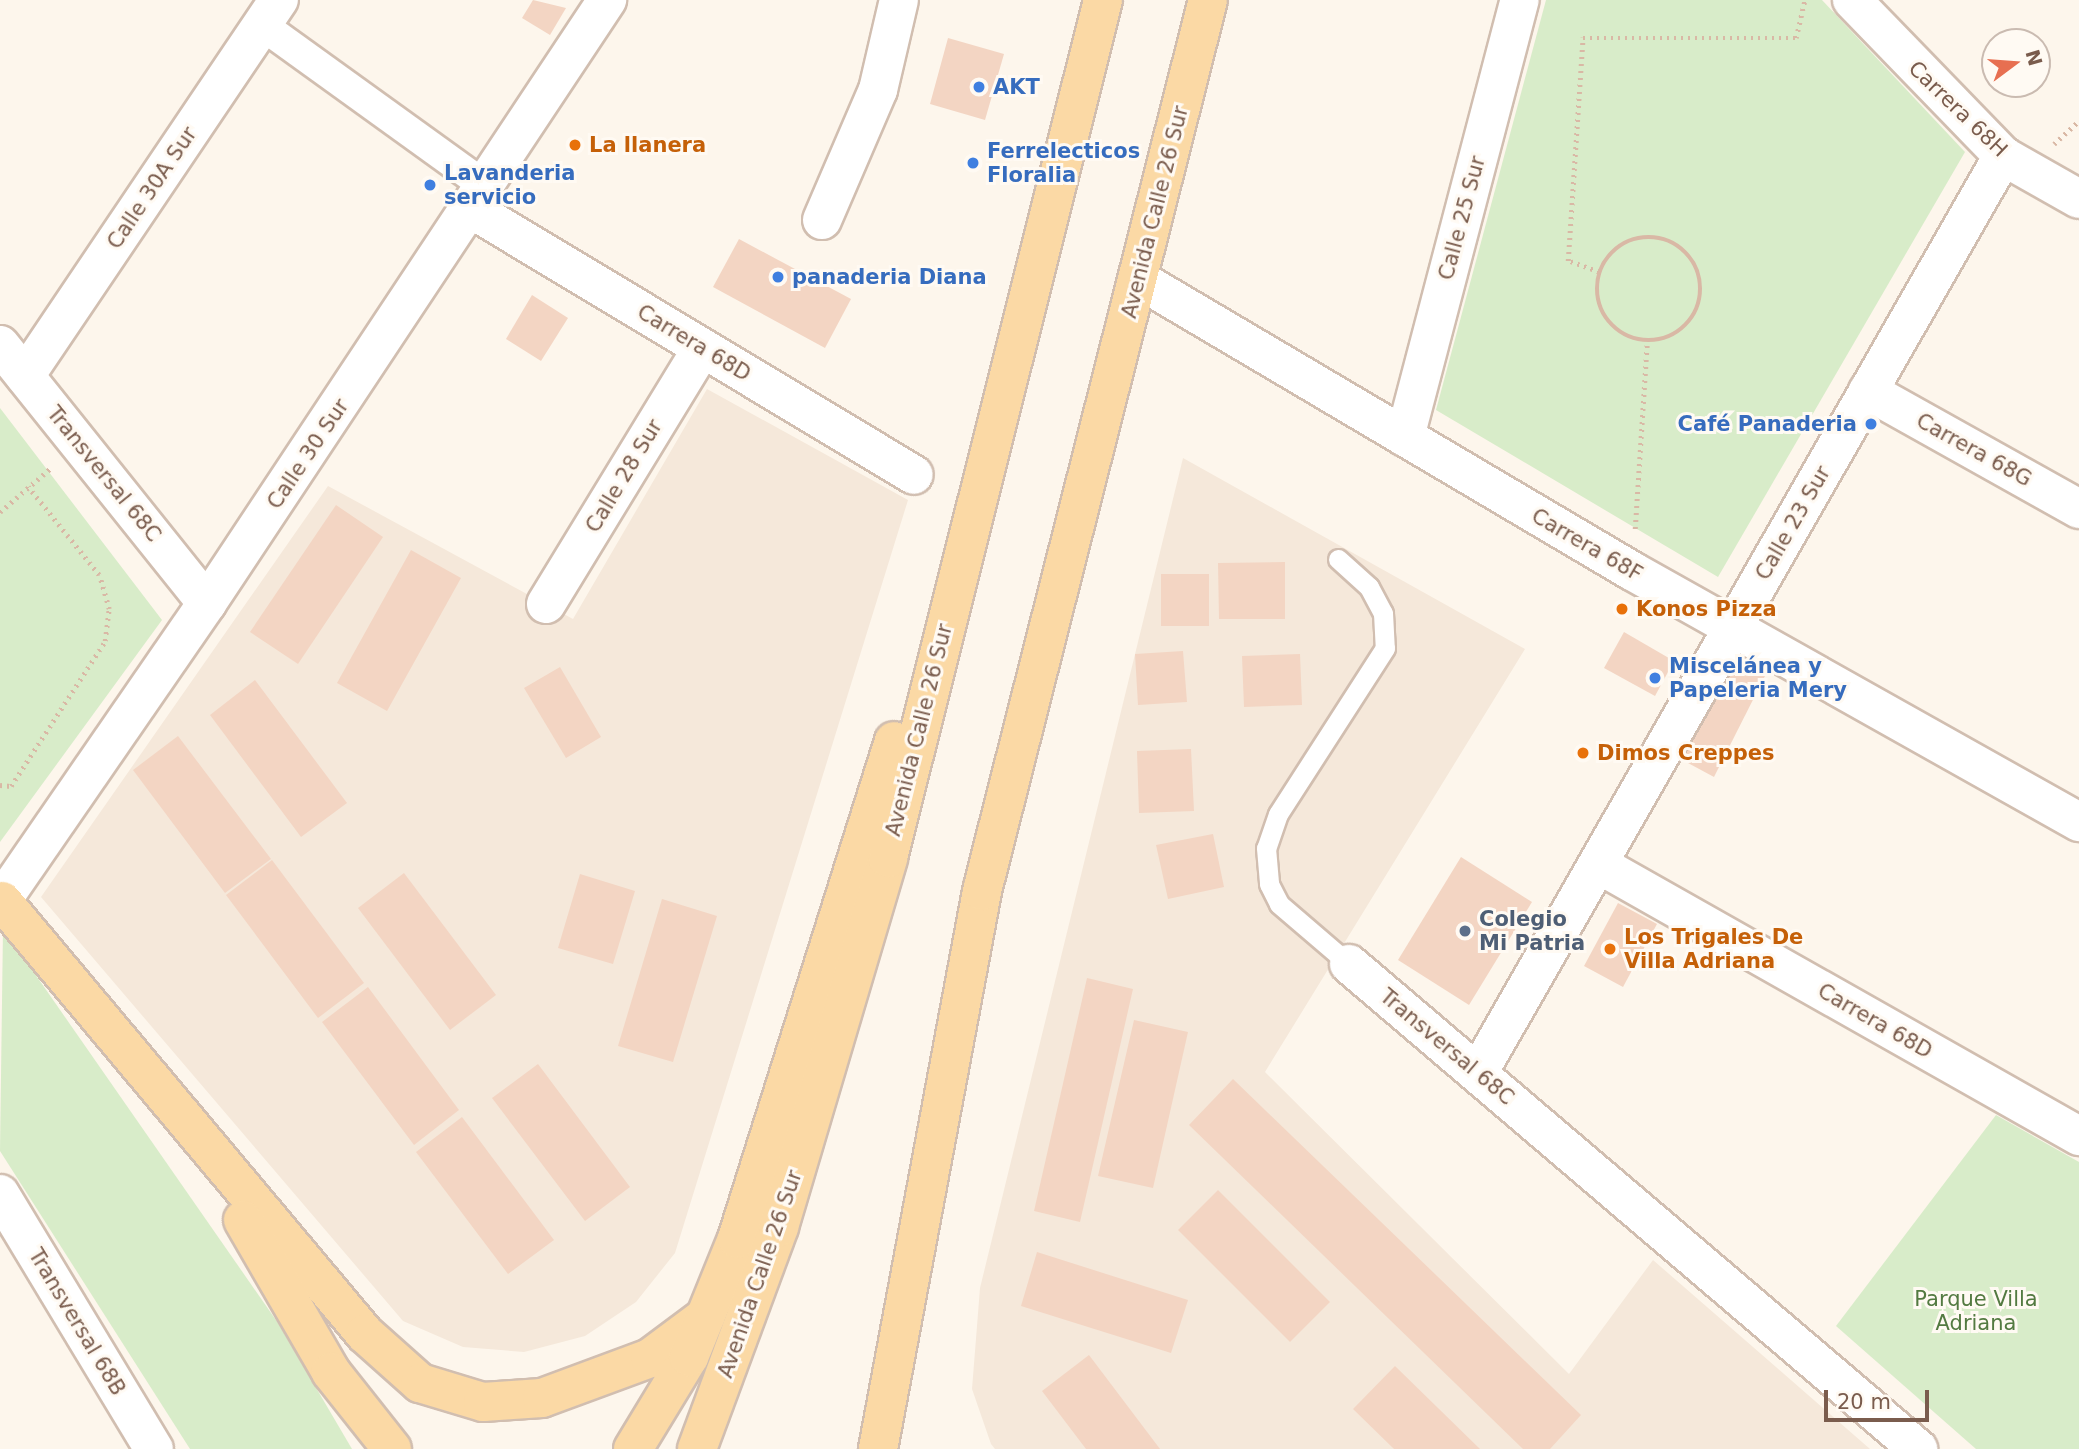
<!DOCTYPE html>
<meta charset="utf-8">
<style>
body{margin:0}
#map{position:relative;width:2079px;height:1449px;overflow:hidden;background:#fdf6ec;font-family:"DejaVu Sans",sans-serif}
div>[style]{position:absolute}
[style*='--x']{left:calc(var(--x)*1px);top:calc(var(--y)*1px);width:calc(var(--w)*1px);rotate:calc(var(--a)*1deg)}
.residential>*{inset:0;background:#f5e8da}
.green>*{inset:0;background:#d8ecc9}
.building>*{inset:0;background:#f3d5c3}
.path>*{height:4.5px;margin-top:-2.25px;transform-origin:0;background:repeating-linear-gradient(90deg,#d9b8a5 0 2px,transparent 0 7px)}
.path>.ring{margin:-2.25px;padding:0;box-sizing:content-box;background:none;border:4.5px solid #d9b8a5;border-radius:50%}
.roads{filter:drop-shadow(2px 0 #d1beb0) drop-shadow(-2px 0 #d1beb0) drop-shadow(0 2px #d1beb0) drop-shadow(0 -2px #d1beb0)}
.service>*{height:19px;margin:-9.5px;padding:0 9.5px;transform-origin:9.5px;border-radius:9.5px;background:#fff}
.pedestrian>*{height:30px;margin:-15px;padding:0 15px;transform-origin:15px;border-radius:15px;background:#fff}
.minor>*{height:38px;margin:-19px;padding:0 19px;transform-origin:19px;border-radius:19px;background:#fff}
.tertiary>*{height:38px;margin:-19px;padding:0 19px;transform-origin:19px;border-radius:19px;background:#fff}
.primary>*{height:38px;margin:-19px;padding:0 19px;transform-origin:19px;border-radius:19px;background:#fbd9a5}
.dots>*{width:19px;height:19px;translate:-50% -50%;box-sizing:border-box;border:4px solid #fffaf3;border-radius:50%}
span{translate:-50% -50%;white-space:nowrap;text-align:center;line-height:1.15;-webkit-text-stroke:6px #fffaf3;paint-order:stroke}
.shop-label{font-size:21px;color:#366cbe;font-weight:700}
.left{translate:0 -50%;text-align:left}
.right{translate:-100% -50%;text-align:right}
.street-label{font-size:21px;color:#7a5c4d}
.food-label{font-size:21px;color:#c56008;font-weight:700}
.service-label{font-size:21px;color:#4e5e75;font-weight:700}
.park-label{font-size:21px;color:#537a41}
.north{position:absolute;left:1981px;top:28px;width:70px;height:70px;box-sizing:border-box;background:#fffaf3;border:2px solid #cabbb1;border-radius:50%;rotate:74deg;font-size:19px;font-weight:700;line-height:28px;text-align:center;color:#7a5c4d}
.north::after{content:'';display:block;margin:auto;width:24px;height:32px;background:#e76f51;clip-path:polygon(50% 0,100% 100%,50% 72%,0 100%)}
.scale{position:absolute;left:1824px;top:1390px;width:105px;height:32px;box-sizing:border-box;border:4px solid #7a5c4d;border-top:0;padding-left:9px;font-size:21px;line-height:24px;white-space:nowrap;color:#7a5c4d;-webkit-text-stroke:5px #fffaf3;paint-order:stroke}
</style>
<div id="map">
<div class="residential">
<i style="clip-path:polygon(707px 389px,908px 500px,675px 1253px,636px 1302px,585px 1336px,524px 1352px,463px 1347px,403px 1321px,41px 897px,328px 486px,573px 619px)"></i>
<i style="clip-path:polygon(1183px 458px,1525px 649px,1265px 1072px,1569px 1374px,1653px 1260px,1870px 1449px,995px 1449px,991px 1444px,972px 1389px,980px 1288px)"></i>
</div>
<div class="green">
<i style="clip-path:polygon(1546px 0,1822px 0,1965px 152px,1718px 577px,1436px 410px)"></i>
<i style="clip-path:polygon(0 408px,162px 620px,0 842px)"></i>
<i style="clip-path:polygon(3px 928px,278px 1323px,352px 1449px,190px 1449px,0 1151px)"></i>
<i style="clip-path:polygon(1996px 1115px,2079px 1162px,2079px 1449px,1976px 1449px,1836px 1326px)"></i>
</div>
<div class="building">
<i style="clip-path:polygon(533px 0,566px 8px,550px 35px,522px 18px)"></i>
<i style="clip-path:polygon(948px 38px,1004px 54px,985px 120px,930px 104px)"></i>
<i style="clip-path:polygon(739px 239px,851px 299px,825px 348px,713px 287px)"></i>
<i style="clip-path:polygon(532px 295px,568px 318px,541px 361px,506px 339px)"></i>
<i style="clip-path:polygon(336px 505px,383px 537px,298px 664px,250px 632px)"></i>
<i style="clip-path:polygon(411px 550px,461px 578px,387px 711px,337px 683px)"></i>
<i style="clip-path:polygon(1285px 562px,1285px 619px,1219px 619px,1218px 563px)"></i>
<i style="clip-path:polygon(1161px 574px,1209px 574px,1209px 626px,1161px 626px)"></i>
<i style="clip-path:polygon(1624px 632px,1674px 661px,1655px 696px,1604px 668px)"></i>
<i style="clip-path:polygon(1730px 650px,1768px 670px,1714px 777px,1675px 756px)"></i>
<i style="clip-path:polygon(1183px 651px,1187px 702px,1138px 705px,1135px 654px)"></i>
<i style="clip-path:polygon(1300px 654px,1302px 705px,1244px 707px,1242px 656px)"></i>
<i style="clip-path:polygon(560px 667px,601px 737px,566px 758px,524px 688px)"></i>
<i style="clip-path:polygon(255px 680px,347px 803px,301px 837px,210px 715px)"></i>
<i style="clip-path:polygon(178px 736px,271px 859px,225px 893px,133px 770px)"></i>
<i style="clip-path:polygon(1191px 749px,1194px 811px,1139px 813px,1137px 751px)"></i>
<i style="clip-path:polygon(1213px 834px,1224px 887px,1168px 899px,1156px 845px)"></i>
<i style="clip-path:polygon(1461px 857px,1532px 902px,1469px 1005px,1398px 960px)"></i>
<i style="clip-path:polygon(272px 860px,364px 983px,318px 1018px,226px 895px)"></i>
<i style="clip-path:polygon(404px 873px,496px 995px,450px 1030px,358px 908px)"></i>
<i style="clip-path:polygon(580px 874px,635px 891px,613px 964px,558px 948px)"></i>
<i style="clip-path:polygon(662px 899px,717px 916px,673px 1062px,618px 1046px)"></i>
<i style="clip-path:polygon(1618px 903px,1657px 924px,1623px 987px,1584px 966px)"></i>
<i style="clip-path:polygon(1087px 978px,1133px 989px,1080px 1222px,1034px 1211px)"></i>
<i style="clip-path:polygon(368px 987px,459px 1110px,414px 1145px,322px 1022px)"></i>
<i style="clip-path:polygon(1134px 1020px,1188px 1032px,1153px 1188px,1098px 1176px)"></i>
<i style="clip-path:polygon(538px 1064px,630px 1187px,585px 1221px,492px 1098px)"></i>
<i style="clip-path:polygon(1233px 1079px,1581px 1415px,1550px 1449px,1523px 1449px,1189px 1125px)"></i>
<i style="clip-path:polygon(462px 1117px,554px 1240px,508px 1274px,416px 1152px)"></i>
<i style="clip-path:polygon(1218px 1190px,1330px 1302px,1290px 1342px,1178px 1230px)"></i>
<i style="clip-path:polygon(1037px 1252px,1188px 1300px,1171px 1353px,1021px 1306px)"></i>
<i style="clip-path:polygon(1089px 1355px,1160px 1449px,1086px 1449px,1042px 1391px)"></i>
<i style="clip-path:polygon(1395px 1366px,1480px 1449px,1394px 1449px,1353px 1409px)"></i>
</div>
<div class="path">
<i style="--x:2054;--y:144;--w:34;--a:-43"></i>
<i class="ring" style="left:1597px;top:237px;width:99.5px;height:99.5px"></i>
<i style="--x:1599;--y:272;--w:33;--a:-160"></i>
<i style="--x:1568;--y:261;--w:224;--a:-86.2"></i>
<i style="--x:1583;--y:38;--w:213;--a:0"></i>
<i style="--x:1796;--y:38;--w:39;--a:-77"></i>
<i style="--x:0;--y:512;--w:69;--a:-40.9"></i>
<i style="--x:1635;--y:529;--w:187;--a:-86.3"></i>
<i style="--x:0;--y:785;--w:11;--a:5"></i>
<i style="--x:11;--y:786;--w:173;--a:-57"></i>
<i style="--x:105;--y:641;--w:32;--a:-83"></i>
<i style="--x:109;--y:609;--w:35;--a:-106"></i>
<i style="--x:99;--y:575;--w:113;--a:-128.9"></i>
</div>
<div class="roads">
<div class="service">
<i style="--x:1338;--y:559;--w:42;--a:42.1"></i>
<i style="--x:1369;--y:587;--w:30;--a:62"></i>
<i style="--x:1383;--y:613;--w:35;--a:87"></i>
<i style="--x:1385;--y:648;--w:197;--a:122.8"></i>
<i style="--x:1278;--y:814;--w:36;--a:109"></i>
<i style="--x:1266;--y:848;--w:36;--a:85"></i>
<i style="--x:1269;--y:884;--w:22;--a:63"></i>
<i style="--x:1279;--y:904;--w:92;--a:40.6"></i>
</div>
<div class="pedestrian">
<i style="--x:262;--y:25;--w:279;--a:35.8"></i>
</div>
<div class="minor">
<i style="--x:1852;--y:0;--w:217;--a:45.9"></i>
<i style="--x:2003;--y:156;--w:87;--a:29.5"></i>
<i style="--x:473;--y:210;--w:514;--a:31"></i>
<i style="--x:822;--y:220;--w:142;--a:-66.7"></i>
<i style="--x:878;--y:90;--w:92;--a:-76.9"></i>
<i style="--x:1138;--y:279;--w:574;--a:30.59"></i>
<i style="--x:1632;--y:571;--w:513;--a:29.32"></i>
<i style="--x:25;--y:376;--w:454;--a:-56"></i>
<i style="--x:1868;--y:391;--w:242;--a:29.2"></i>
<i style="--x:1405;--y:437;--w:452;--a:-75.3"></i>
<i style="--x:207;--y:603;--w:724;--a:-56.44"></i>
<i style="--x:546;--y:604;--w:300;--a:-58.6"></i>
<i style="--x:1598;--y:864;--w:553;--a:29.49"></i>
<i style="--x:1349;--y:964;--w:748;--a:40.44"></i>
<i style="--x:1478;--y:1073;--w:1057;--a:-60.21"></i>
<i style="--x:0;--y:1194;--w:298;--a:58.9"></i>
</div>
<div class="tertiary">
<i style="--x:0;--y:345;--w:331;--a:51.3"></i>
<i style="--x:207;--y:603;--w:364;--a:124.6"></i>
</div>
<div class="primary">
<i style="--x:2;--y:901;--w:565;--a:50.03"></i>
<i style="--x:365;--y:1334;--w:74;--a:41.7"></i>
<i style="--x:420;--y:1383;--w:66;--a:16.8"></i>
<i style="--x:483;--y:1402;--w:59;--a:-3.9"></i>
<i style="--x:542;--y:1398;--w:115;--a:-20.3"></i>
<i style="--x:650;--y:1358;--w:69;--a:-36.7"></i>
<i style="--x:243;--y:1220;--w:176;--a:59.9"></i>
<i style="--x:331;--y:1372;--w:98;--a:51.6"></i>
<i style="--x:633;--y:1449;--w:108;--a:-58.7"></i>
<i style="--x:689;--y:1357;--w:127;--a:-67.9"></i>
<i style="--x:737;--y:1239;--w:522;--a:-72.5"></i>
<i style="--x:697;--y:1449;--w:237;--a:-69.7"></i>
<i style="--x:779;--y:1227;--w:385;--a:-73.5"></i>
<i style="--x:888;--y:858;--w:885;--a:-75.93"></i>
<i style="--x:878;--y:1449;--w:568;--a:-79.44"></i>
<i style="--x:982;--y:891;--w:919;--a:-75.77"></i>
</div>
</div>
<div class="dots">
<i style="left:979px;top:87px;background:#3f7fe0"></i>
<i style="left:575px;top:145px;background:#e8710a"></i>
<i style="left:973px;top:163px;background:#3f7fe0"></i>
<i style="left:430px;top:185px;background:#3f7fe0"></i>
<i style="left:778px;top:277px;background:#3f7fe0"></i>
<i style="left:1871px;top:424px;background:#3f7fe0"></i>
<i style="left:1622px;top:609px;background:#e8710a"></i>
<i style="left:1655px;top:678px;background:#3f7fe0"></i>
<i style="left:1583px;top:753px;background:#e8710a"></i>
<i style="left:1465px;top:931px;background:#5c6f8a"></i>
<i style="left:1610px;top:949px;background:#e8710a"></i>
</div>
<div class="shop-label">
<span class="left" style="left:993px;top:87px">AKT</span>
<span class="left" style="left:987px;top:163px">Ferrelecticos<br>Floralia</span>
<span class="left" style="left:444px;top:185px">Lavanderia<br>servicio</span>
<span class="left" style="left:792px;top:277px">panaderia Diana</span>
<span class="right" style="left:1857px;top:424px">Café Panaderia</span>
<span class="left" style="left:1669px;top:678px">Miscelánea y<br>Papeleria Mery</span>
</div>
<div class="street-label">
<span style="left:1958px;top:109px;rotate:44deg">Carrera 68H</span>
<span style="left:152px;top:188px;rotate:-56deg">Calle 30A Sur</span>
<span style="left:1155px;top:212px;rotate:-76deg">Avenida Calle 26 Sur</span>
<span style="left:1462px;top:218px;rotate:-75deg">Calle 25 Sur</span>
<span style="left:694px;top:343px;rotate:31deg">Carrera 68D</span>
<span style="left:1974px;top:450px;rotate:29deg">Carrera 68G</span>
<span style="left:308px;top:454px;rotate:-56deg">Calle 30 Sur</span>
<span style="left:104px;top:474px;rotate:51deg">Transversal 68C</span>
<span style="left:624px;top:476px;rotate:-59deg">Calle 28 Sur</span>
<span style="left:1793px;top:523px;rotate:-60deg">Calle 23 Sur</span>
<span style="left:1587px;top:545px;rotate:30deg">Carrera 68F</span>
<span style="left:919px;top:730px;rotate:-76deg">Avenida Calle 26 Sur</span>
<span style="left:1875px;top:1021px;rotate:30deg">Carrera 68D</span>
<span style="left:1447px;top:1047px;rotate:40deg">Transversal 68C</span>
<span style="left:760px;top:1274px;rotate:-71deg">Avenida Calle 26 Sur</span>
<span style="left:77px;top:1322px;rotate:59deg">Transversal 68B</span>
</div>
<div class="food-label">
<span class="left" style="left:589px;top:145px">La llanera</span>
<span class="left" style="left:1636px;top:609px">Konos Pizza</span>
<span class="left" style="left:1597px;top:753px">Dimos Creppes</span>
<span class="left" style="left:1624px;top:949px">Los Trigales De<br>Villa Adriana</span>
</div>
<div class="service-label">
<span class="left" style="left:1479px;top:931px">Colegio<br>Mi Patria</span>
</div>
<div class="park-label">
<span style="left:1976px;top:1311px">Parque Villa<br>Adriana</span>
</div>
<div class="north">N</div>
<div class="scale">20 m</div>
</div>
